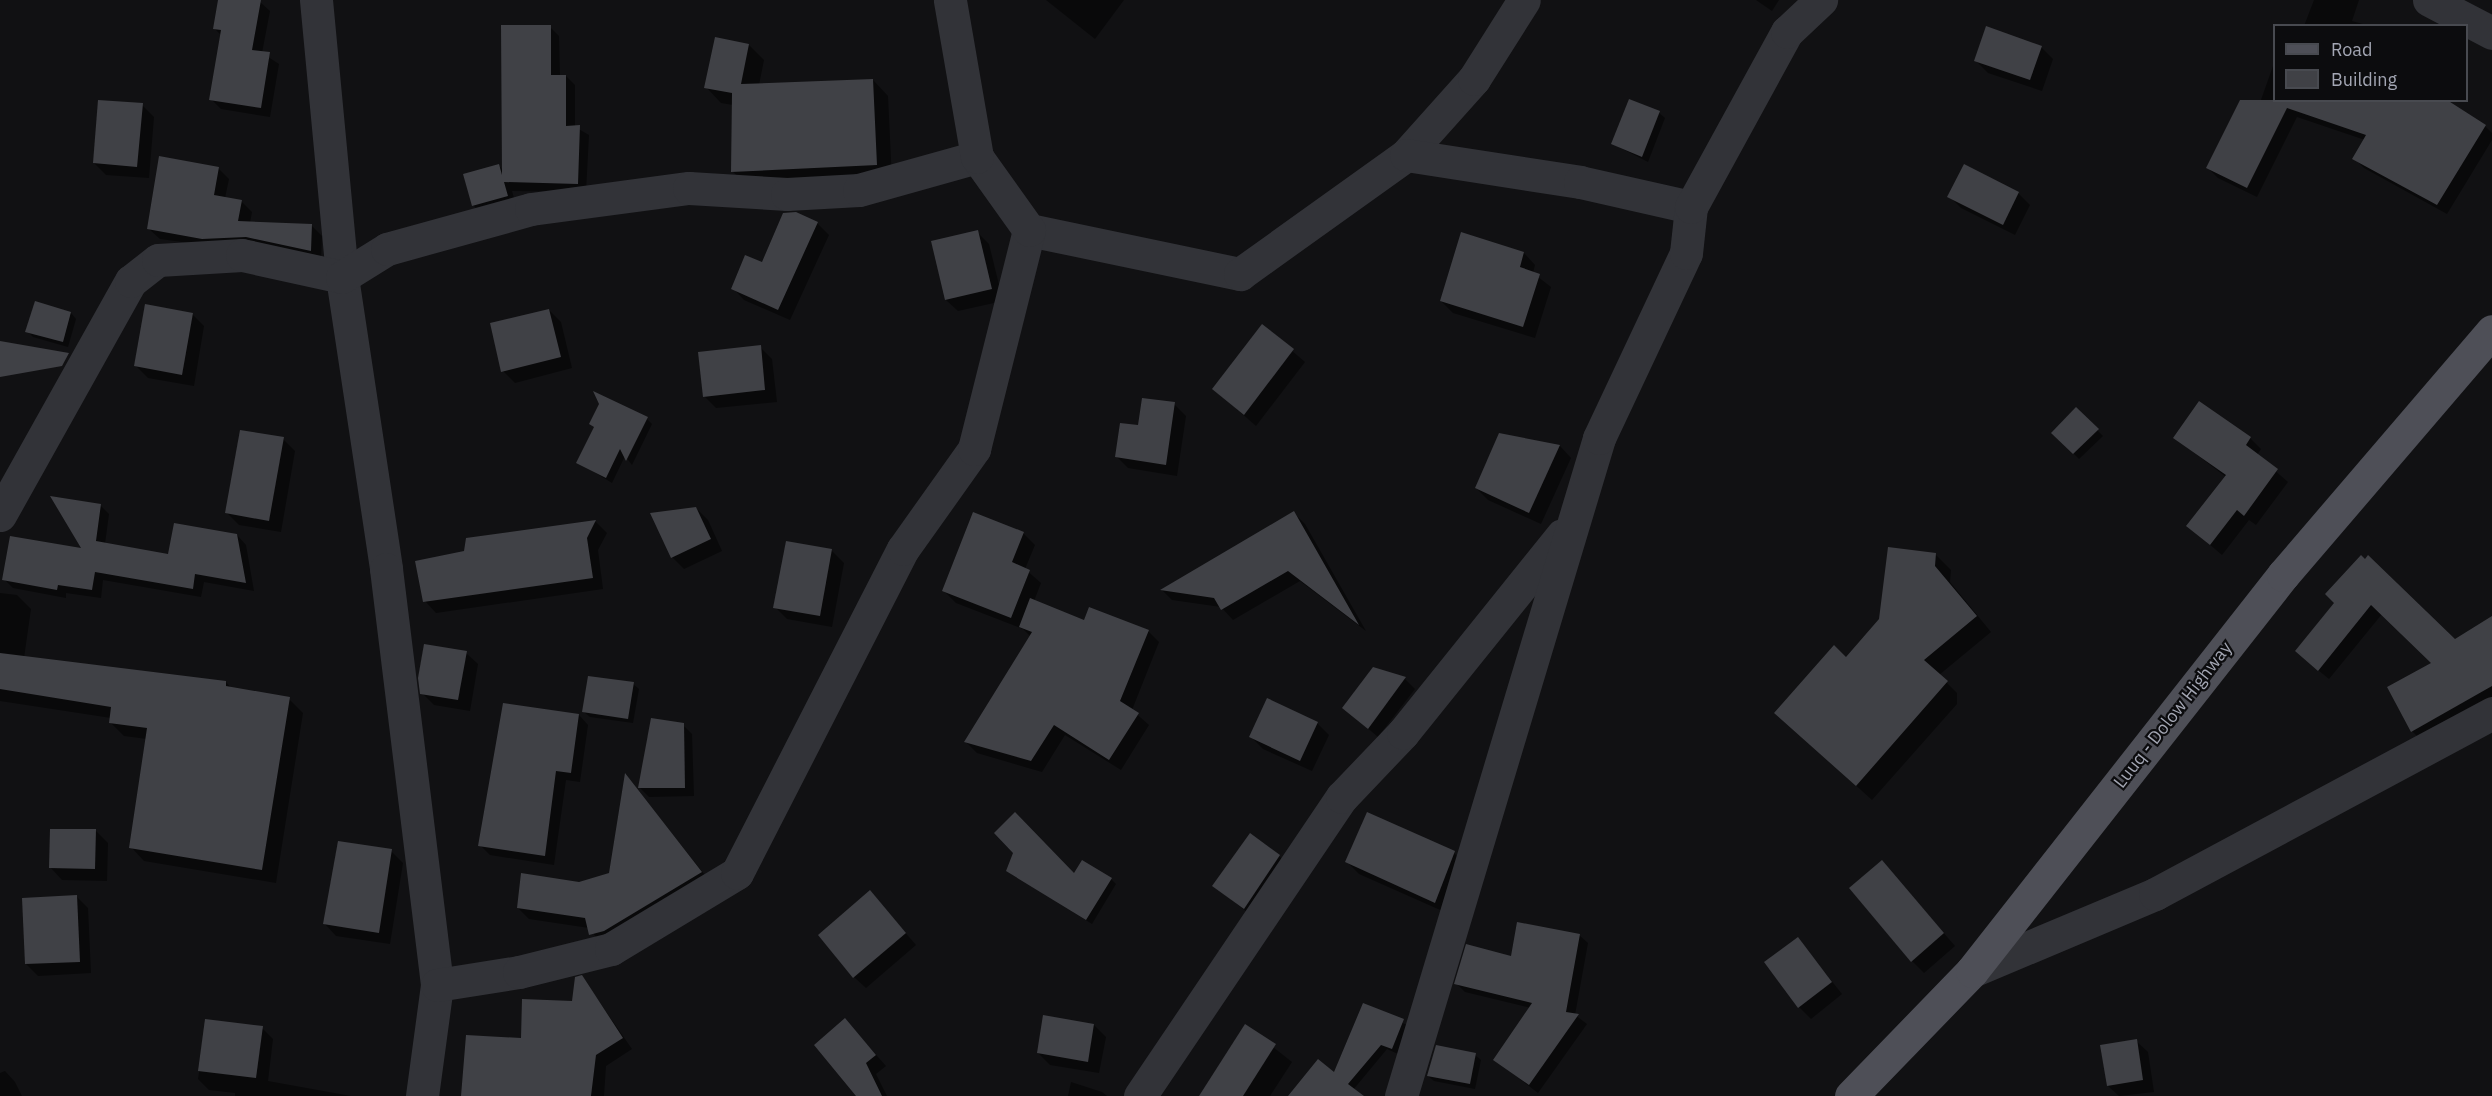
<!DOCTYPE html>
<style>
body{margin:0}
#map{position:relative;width:2492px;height:1096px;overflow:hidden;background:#111113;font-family:"IBM Plex Sans",sans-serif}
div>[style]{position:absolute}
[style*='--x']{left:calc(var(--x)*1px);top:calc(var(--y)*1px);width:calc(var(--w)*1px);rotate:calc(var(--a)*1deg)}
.shadow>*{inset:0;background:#0007}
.building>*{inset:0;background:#404146}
.minor>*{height:33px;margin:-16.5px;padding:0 16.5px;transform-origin:16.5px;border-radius:16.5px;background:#323338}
.major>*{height:33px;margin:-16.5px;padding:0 16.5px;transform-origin:16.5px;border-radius:16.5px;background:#4e4f57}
span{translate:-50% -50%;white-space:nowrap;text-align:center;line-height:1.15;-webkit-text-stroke:4.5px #0c0c0e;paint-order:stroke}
.street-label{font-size:18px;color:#a3a6b3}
.legend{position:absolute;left:2273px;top:24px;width:195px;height:78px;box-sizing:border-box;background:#0c0c0e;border:2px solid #484a50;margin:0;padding:8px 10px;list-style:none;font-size:18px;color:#a3a6b3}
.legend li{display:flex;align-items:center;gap:12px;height:30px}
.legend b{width:30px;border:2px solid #484a50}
</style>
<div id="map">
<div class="shadow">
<i style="clip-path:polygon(219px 0,260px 2px,270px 11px,262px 53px,279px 64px,270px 117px,221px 109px,211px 99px,221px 35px,215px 29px)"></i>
<i style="clip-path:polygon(1046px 0,1124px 0,1095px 39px)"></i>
<i style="clip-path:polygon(1756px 0,1779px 0,1772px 11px)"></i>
<i style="clip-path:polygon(2314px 0,2359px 0,2352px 21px,2370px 26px,2304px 26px)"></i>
<i style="clip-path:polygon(550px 27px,559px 36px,560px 76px,566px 76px,575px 85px,575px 127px,589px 135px,586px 192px,512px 191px,516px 205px,482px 214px,473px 205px,499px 166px,504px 171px)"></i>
<i style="clip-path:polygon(749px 45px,764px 60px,759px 85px,873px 80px,888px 96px,892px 180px,748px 186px,732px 171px,733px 105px,721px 103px,706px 87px)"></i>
<i style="clip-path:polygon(2041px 47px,2053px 59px,2042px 91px,1988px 73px,1976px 61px)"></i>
<i style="clip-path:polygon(2273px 66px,2274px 100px,2485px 126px,2492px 133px,2492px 140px,2447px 214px,2364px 168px,2354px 158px,2365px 140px,2297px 117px,2257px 197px,2218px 178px,2208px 168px,2251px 128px)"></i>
<i style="clip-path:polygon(142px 105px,154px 117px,149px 178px,106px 175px,94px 163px)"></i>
<i style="clip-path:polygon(1659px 113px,1665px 118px,1648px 162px,1613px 144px)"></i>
<i style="clip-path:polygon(1964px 166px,2018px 193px,2030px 205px,2015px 235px,1961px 208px,1949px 196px)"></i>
<i style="clip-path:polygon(218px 168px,229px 179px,225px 198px,241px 201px,252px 212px,250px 223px,312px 226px,322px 236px,321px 261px,160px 239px,149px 229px)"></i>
<i style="clip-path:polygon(796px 214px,817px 223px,829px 235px,790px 320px,744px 300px,733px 288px,763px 264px)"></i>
<i style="clip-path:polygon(977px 232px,989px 244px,1003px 301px,958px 311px,946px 300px)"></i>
<i style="clip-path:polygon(1524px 253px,1535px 265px,1533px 273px,1551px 287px,1535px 338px,1453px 313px,1441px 301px)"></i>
<i style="clip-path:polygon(549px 310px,561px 322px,572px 368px,515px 383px,503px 371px)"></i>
<i style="clip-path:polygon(71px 313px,76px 319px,68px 347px,33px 337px,27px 331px)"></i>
<i style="clip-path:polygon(192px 314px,204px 326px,194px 386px,148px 378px,136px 366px)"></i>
<i style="clip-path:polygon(1263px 326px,1305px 362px,1256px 426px,1214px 389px)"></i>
<i style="clip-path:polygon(760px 347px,772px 359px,777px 402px,716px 408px,704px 396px)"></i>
<i style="clip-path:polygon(2199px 403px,2250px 438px,2261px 449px,2257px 455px,2288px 482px,2256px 525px,2249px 520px,2222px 555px,2188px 526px,2226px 477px,2175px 438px)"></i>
<i style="clip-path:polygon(1174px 404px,1186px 416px,1177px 476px,1128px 468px,1116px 456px)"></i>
<i style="clip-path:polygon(2076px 409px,2103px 436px,2079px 459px,2053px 433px)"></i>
<i style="clip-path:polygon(647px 419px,652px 424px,632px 465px,625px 456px,612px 483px,578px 462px,595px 428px,591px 424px)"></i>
<i style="clip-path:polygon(1500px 434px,1560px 446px,1571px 458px,1541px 524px,1488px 500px,1476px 488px)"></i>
<i style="clip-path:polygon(283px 439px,295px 451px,281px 532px,239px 525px,227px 513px)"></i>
<i style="clip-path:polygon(100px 505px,109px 514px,105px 544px,169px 555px,237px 535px,246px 545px,254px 591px,204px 582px,201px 597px,103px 580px,101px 598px,66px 593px,66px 598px,13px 588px,4px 579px,84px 550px)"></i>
<i style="clip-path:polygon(696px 508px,708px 520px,722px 551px,684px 569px,672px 557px)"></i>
<i style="clip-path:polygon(1294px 513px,1305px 524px,1366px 631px,1300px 581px,1233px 620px,1221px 607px,1172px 600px,1162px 590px)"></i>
<i style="clip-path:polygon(596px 522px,607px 533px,598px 550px,603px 589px,436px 613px,425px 601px,465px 552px,467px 540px)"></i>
<i style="clip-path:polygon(1023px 533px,1035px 545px,1025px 569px,1041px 583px,1034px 601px,1085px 621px,1148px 631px,1159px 642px,1132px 710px,1149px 725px,1121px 770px,1065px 735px,1042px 772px,977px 753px,966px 742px,1031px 637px,1023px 629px,956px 603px,944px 591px)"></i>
<i style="clip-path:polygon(832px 551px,844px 563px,832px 627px,787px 619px,775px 607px)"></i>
<i style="clip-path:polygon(1936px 555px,1951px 570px,1950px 582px,1991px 632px,1939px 675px,1957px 693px,1957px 704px,1872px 800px,1776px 713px,1846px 659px)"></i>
<i style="clip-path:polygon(2361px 558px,2455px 641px,2492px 618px,2492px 703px,2422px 741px,2412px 731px,2433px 664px,2382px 614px,2329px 679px,2307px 661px)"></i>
<i style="clip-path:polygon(0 593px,17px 595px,31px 609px,24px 658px,226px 682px,232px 689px,289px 699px,303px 713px,276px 883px,144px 861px,131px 847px,147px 739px,124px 736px,110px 722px,111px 718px,0 701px)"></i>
<i style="clip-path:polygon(466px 653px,478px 664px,470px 711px,434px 705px,422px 693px)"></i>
<i style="clip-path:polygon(1374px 669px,1405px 679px,1415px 689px,1378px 737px,1344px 708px)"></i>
<i style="clip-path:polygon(633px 684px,639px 689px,633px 723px,590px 717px,584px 712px)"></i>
<i style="clip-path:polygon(579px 715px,588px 725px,580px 782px,566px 780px,554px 865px,490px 855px,480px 845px)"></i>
<i style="clip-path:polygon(1317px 723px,1329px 735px,1312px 771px,1263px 749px,1251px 737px)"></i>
<i style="clip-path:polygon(683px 725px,692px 734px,694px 796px,649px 797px,640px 788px)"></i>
<i style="clip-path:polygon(626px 776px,712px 884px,602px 945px,589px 928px,529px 919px,518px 908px,611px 875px)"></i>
<i style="clip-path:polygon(96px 831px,108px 843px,107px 881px,62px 880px,51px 868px)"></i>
<i style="clip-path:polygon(391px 851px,403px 863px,390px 944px,336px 936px,325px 924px)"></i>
<i style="clip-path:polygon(1454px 853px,1466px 865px,1447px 913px,1359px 874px,1347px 862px)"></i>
<i style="clip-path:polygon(1279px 856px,1291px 868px,1256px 919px,1214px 886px)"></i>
<i style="clip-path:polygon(1882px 862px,1955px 946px,1924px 973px,1912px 961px)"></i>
<i style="clip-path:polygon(1008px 871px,1111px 879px,1116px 884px,1092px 924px)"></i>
<i style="clip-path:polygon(870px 892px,916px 945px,866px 988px,854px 977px)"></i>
<i style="clip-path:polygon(76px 896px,88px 908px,91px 973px,38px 976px,26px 964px)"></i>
<i style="clip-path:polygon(1579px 935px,1588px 943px,1575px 1015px,1587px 1024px,1538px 1093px,1495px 1060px,1531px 1008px,1465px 992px,1456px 983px,1512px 958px)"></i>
<i style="clip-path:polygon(1798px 939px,1842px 994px,1811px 1019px,1799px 1007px)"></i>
<i style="clip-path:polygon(582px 977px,632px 1049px,606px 1066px,604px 1096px,463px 1096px,522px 1040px,574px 1002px)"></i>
<i style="clip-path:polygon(1364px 1005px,1409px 1026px,1398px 1054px,1387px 1049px,1348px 1096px,1311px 1096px,1335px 1074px)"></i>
<i style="clip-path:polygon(207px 1020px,262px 1028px,273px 1039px,268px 1081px,351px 1096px,235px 1096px,235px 1093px,209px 1090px,198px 1079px)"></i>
<i style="clip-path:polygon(845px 1020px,886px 1066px,876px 1074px,887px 1096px,858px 1096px)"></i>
<i style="clip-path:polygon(1094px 1025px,1106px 1037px,1099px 1073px,1050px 1065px,1038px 1053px)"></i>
<i style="clip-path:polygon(1246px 1026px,1292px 1062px,1270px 1096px,1201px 1096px)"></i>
<i style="clip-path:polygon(2136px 1041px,2148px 1052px,2154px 1092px,2119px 1096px,2108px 1086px)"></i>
<i style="clip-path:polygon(1475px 1055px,1481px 1060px,1475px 1089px,1434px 1081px,1428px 1076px)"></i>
<i style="clip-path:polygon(5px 1071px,15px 1082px,22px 1096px,0 1096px,0 1073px)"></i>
<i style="clip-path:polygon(1071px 1082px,1102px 1092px,1107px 1096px,1068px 1096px)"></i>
</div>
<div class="building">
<i style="clip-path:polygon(218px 0,261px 0,252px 50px,270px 52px,261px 108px,209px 100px,221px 30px,213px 29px)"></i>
<i style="clip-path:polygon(501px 25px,551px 25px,551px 75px,566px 75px,566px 126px,580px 125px,578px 184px,504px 182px,508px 196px,472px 206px,463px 174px,499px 164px,502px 175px)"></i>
<i style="clip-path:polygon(1986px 26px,2042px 46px,2030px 80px,1974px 61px)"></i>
<i style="clip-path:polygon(715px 37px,749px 44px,741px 84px,873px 79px,877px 165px,731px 172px,732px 93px,704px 88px)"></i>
<i style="clip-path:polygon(1629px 99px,1660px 111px,1642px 157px,1611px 144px)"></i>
<i style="clip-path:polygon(98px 100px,143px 103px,137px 167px,93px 163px)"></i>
<i style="clip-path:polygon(2240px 100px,2447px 100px,2486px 125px,2437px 205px,2352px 159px,2366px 135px,2287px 108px,2247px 188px,2206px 168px)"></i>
<i style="clip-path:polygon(159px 156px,219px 167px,214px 195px,242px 200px,238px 221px,312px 224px,311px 251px,246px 237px,202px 239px,147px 229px)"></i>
<i style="clip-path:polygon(1964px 164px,2019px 192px,2003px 225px,1947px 197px)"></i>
<i style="clip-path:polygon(796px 212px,818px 222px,778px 310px,731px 289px,745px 255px,762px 262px,783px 213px)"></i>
<i style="clip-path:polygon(978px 230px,992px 289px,945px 300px,931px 241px)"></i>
<i style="clip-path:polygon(1461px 232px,1524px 252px,1520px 267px,1540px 274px,1523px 327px,1440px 301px)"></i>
<i style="clip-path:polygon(35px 301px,71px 312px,63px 342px,25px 332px)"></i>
<i style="clip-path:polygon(145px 304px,193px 313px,182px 375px,134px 366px)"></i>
<i style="clip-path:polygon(549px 309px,561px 357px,501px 372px,490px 323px)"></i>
<i style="clip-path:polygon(1262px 324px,1294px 349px,1244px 415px,1212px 389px)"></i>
<i style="clip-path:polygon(0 341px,69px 353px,62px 366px,0 377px)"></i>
<i style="clip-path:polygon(761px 345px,765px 390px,703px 397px,698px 352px)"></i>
<i style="clip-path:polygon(593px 391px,648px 417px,626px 461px,620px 449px,606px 478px,576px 463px,594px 427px,589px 424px,599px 404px)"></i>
<i style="clip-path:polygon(1142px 398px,1175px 402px,1166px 465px,1115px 457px,1120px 423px,1138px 425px)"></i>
<i style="clip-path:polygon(2199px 401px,2251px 437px,2246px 445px,2278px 469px,2244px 516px,2237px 510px,2210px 545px,2186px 526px,2226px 475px,2173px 438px)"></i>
<i style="clip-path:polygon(2076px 407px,2099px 429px,2073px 454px,2051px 433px)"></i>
<i style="clip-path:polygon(240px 430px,284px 437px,269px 521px,225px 513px)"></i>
<i style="clip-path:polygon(1499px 433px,1560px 445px,1529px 513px,1475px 488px)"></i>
<i style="clip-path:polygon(50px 496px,101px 504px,96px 541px,168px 554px,174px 523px,237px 534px,246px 583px,195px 574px,193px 589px,95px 572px,92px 590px,58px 585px,57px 590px,2px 580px,10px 536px,81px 548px)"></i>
<i style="clip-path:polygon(696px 507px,711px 539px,671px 558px,650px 513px)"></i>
<i style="clip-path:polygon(1294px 511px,1359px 625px,1288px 571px,1221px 610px,1214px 598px,1160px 590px)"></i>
<i style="clip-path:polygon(973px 512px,1024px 532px,1012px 562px,1030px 570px,1011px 618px,942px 591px)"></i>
<i style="clip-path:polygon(596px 520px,587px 538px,593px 578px,423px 602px,415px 561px,464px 551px,466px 538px)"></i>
<i style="clip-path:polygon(786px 541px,832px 549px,820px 616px,773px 608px)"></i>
<i style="clip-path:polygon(1888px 547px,1936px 553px,1935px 566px,1977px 616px,1924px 660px,1948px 681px,1856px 786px,1774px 713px,1834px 645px,1846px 657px,1879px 619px)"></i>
<i style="clip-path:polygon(2361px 555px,2365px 559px,2368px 555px,2455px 639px,2492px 616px,2492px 686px,2411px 732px,2387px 687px,2431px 663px,2371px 605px,2318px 671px,2295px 651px,2334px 603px,2325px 594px)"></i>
<i style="clip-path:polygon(1030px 598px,1084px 620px,1089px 607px,1149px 630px,1120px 701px,1139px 713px,1109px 760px,1054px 725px,1031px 761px,964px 742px,1032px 632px,1019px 627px)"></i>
<i style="clip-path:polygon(424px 644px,467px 651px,458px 700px,420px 694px,418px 678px)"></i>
<i style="clip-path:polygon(0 653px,226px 681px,226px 686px,290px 697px,262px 870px,129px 848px,147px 728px,109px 723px,111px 707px,0 689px)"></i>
<i style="clip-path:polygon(1373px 667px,1406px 677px,1368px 729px,1342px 708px)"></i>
<i style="clip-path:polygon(588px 676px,634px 682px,628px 719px,582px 712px)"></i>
<i style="clip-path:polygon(1267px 698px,1318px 722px,1300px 761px,1249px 737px)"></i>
<i style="clip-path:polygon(503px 703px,579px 714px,571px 773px,556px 771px,545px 856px,478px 846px)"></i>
<i style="clip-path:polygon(651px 718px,684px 723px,685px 788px,638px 788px)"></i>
<i style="clip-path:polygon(625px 773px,702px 872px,604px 931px,589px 935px,585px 918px,517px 908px,521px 873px,579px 882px,609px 873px)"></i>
<i style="clip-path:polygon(1015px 812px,1074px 873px,1082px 860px,1112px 878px,1086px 920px,1006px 871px,1013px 853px,994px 833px)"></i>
<i style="clip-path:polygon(1367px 812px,1455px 851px,1435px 903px,1345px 862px)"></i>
<i style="clip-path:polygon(50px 829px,96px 829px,95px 869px,49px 868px)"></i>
<i style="clip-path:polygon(1250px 833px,1280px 855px,1244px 909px,1212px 886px)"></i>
<i style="clip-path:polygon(338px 841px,392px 849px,379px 933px,323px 924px)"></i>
<i style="clip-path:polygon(1882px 860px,1944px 933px,1911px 962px,1849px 888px)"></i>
<i style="clip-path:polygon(870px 890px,906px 933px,853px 978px,818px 935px)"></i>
<i style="clip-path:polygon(77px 895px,80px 962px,25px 964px,22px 898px)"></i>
<i style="clip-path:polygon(1517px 922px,1580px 934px,1566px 1012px,1579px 1014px,1529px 1085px,1493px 1060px,1532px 1003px,1454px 984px,1466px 944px,1511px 956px)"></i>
<i style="clip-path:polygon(1798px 937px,1832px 982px,1798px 1008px,1764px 962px)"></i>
<i style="clip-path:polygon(582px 975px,623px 1038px,596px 1055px,591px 1096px,461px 1096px,466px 1035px,521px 1038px,522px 999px,572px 1001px,575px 977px)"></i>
<i style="clip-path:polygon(1363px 1003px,1404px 1019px,1392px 1049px,1381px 1045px,1348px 1084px,1364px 1096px,1288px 1096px,1318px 1059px,1334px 1072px)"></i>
<i style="clip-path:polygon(1043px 1015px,1094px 1024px,1088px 1062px,1037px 1053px)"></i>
<i style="clip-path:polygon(845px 1018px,876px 1055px,866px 1063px,882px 1096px,856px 1096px,814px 1045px)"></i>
<i style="clip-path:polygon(205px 1019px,263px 1026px,256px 1078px,198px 1071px)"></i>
<i style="clip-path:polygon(1245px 1024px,1276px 1044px,1243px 1096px,1199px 1096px)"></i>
<i style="clip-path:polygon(2137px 1039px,2143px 1080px,2107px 1086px,2100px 1045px)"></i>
<i style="clip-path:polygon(1436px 1045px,1476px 1053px,1470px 1084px,1427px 1076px)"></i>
</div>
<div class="minor">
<i style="--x:316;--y:0;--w:278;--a:84.6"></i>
<i style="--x:342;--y:277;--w:295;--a:81.4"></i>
<i style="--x:386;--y:569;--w:419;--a:83"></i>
<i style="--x:437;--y:985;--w:112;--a:97.7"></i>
<i style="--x:2429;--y:0;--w:71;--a:27.6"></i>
<i style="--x:1406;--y:155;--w:102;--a:-48.2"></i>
<i style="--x:1474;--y:79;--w:93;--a:-57.7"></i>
<i style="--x:1029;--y:230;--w:216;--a:11.8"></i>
<i style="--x:1240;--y:274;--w:204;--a:-35.6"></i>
<i style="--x:1406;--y:155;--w:176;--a:8.8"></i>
<i style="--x:1580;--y:182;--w:114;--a:12.7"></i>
<i style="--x:0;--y:515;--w:268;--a:-60.8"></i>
<i style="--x:131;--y:281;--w:34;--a:-38"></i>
<i style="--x:158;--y:260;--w:84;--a:-3.4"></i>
<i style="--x:242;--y:255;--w:102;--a:12.4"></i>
<i style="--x:342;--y:277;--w:53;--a:-31.9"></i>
<i style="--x:387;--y:249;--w:149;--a:-15.5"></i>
<i style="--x:531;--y:209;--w:159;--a:-7.6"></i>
<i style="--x:689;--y:188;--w:98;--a:3.5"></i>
<i style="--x:787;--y:194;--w:72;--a:-3.2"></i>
<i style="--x:859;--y:190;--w:123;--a:-15.6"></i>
<i style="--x:1972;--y:971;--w:199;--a:-22.8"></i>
<i style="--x:2155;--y:894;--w:383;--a:-28.2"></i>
<i style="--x:437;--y:985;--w:83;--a:-9"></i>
<i style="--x:519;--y:972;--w:95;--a:-14"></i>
<i style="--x:611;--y:949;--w:147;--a:-31.1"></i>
<i style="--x:737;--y:873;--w:364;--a:-62.9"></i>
<i style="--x:903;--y:549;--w:123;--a:-54.6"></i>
<i style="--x:974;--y:449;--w:226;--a:-75.9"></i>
<i style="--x:1029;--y:230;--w:90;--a:-125.5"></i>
<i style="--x:977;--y:157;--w:159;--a:-99.8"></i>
<i style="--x:1140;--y:1096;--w:361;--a:-56"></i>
<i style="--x:1342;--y:797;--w:88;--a:-46.4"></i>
<i style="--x:1403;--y:733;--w:254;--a:-51.2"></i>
<i style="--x:1401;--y:1096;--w:687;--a:-73.25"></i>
<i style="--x:1599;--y:438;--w:204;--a:-64.8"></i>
<i style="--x:1686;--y:253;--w:46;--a:-83.8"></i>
<i style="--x:1691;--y:207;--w:200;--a:-61.3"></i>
<i style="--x:1787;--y:32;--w:47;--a:-43.3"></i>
</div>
<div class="major">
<i style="--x:1851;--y:1096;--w:174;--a:-45.9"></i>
<i style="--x:1972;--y:971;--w:504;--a:-51.86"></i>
<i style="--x:2283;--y:575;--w:321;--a:-49.4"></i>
</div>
<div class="street-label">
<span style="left:2173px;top:715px;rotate:-52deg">Luuq - Dolow Highway</span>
</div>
<ul class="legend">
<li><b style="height:8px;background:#4e4f57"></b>Road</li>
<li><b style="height:16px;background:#404146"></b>Building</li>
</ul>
</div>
